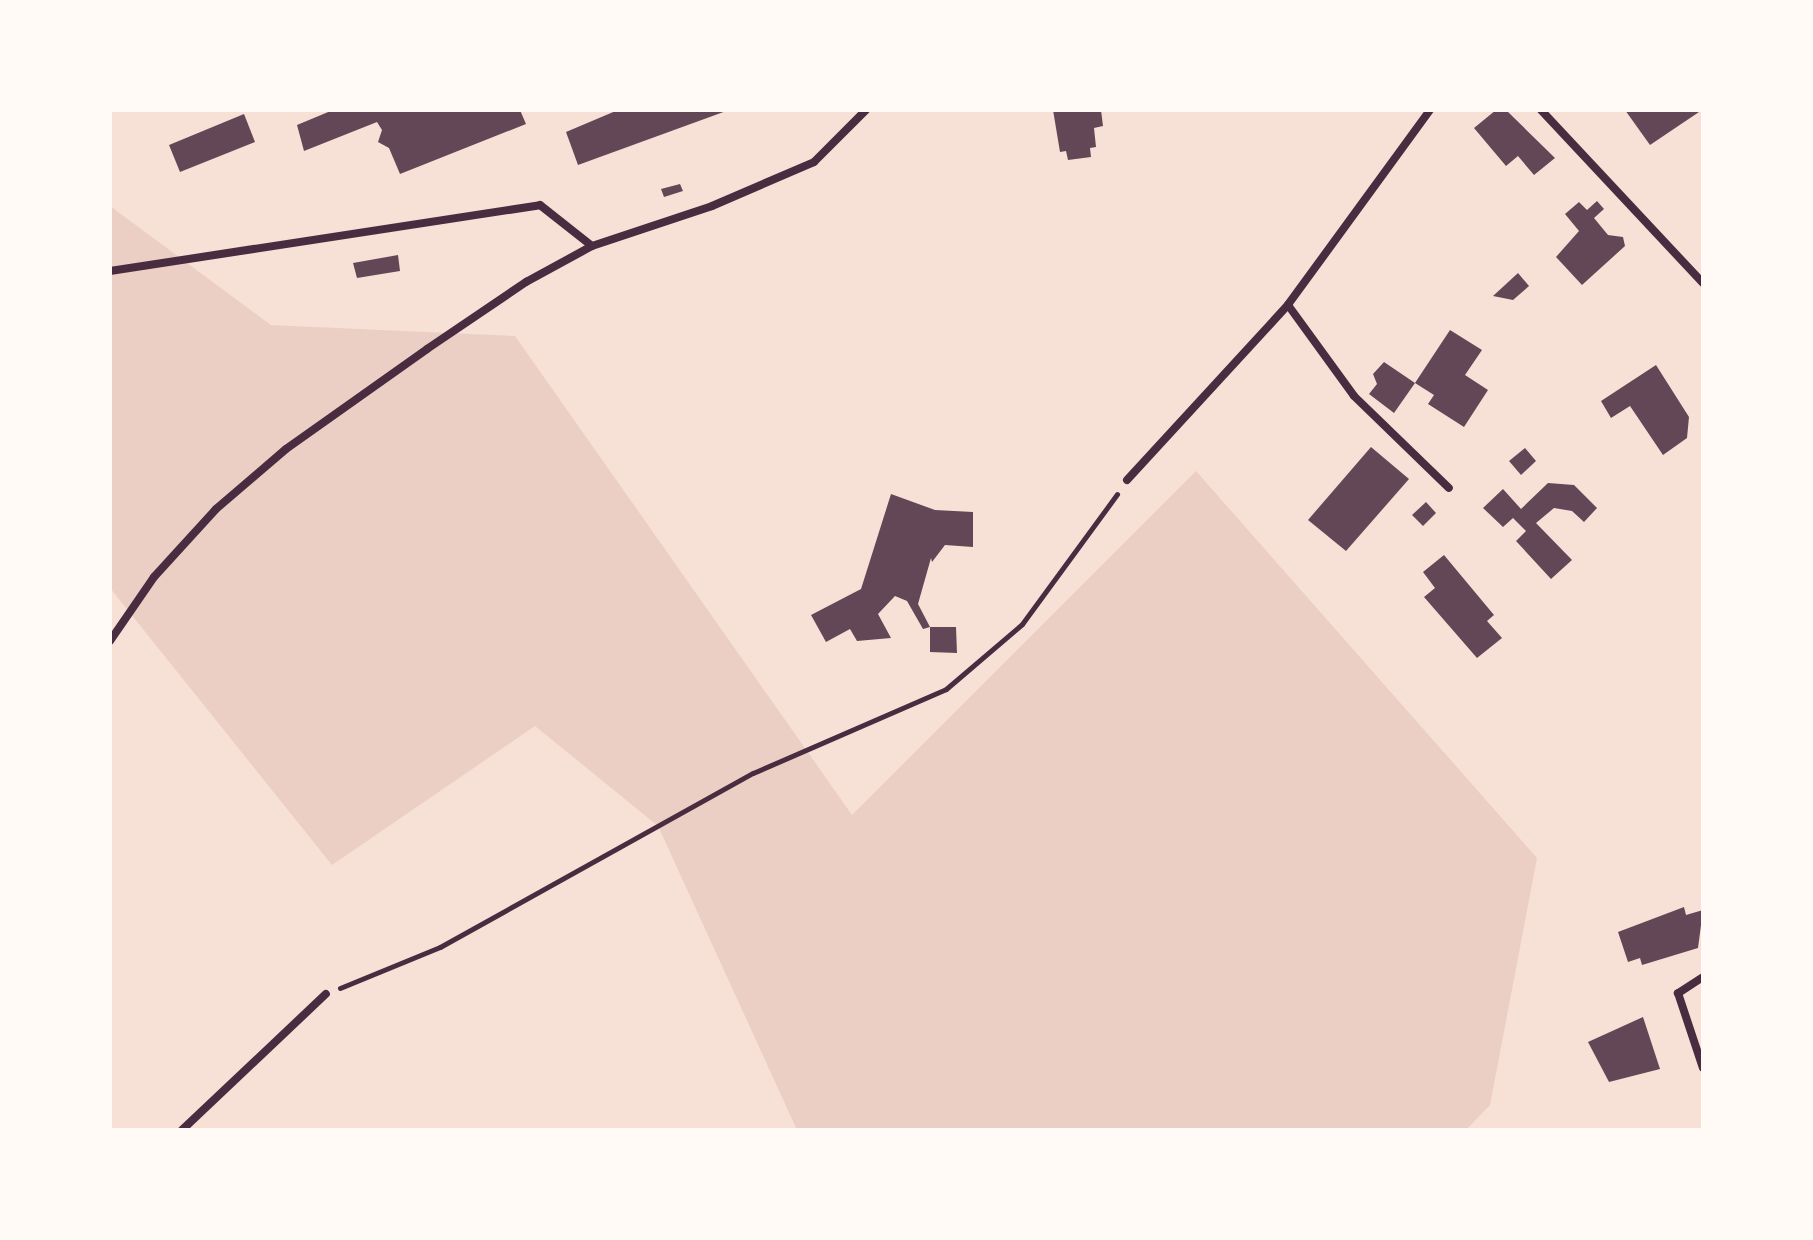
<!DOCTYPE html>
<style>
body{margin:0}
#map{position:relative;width:1813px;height:1240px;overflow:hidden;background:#f7e1d7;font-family:Overpass,sans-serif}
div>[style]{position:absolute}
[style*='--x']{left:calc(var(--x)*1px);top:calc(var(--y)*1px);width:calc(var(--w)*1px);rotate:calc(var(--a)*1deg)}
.green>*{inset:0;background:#ebcfc5}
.building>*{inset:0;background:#644757}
.path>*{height:5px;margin:-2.5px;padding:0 2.5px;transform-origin:2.5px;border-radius:2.5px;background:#4a2c40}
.minor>*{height:8px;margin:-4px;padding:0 4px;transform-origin:4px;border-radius:4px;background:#4a2c40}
span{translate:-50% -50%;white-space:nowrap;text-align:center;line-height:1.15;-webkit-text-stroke:8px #fffaf5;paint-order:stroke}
.frame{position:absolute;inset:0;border:112px solid #fffaf5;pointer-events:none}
</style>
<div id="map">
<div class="green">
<i style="clip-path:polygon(110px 206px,271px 325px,515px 336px,852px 815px,1196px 471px,1537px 858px,1490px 1105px,1466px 1130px,797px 1130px,658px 826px,535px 726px,332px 865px,110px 588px)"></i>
</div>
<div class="building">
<i style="clip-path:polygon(333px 110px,520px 110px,526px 124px,400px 174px,389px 148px,378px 142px,382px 130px,377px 122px,304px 151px,297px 125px)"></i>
<i style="clip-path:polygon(618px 110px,729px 110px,578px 165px,566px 132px)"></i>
<i style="clip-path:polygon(1053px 110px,1101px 110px,1103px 126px,1094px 128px,1096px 147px,1090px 148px,1091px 157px,1068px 160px,1066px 151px,1060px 152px)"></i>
<i style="clip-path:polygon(1496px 110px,1506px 110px,1555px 158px,1534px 175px,1518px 156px,1506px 166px,1474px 128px)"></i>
<i style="clip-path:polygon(1625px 110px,1702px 110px,1650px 145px)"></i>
<i style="clip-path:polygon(244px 114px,255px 142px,180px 172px,169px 145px)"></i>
<i style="clip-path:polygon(680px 184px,683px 191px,664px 197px,661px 189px)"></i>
<i style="clip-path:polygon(1597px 201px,1604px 209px,1594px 218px,1608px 235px,1623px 237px,1625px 246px,1582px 285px,1556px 257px,1579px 231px,1565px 214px,1579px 202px,1587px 210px)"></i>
<i style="clip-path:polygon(398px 255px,400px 271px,357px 278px,353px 263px)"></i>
<i style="clip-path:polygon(1518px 273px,1529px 286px,1513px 300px,1493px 296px)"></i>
<i style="clip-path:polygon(1450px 330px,1482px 350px,1465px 375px,1488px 390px,1464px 427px,1428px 404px,1434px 395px,1415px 383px)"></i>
<i style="clip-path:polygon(1384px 362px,1415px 383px,1394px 413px,1369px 394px,1377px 384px,1373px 374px)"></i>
<i style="clip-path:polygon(1656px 365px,1689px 417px,1687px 438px,1663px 455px,1630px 406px,1611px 418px,1601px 401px)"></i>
<i style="clip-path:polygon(1371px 447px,1409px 479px,1346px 551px,1308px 520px)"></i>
<i style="clip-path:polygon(1525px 448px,1536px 461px,1521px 475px,1509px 461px)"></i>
<i style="clip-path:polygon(1548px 483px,1574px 485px,1597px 508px,1584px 522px,1572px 511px,1554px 508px,1536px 523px,1572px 560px,1551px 579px,1516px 541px,1526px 531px,1513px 518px,1503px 527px,1483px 508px,1503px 489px,1521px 509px)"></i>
<i style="clip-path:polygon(891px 494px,935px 510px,973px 512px,973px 547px,945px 545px,932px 562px,931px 558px,918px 604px,930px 627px,956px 627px,957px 653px,930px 652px,930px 627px,923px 629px,907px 601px,895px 596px,878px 614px,891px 638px,857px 641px,850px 629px,826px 642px,811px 615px,861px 589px)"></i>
<i style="clip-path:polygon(1426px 502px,1436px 513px,1423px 526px,1412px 515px)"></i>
<i style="clip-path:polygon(1444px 555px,1494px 615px,1487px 621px,1502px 638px,1477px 658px,1424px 597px,1435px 588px,1423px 572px)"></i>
<i style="clip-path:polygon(1684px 907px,1686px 915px,1703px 910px,1698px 948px,1642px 965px,1640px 958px,1628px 962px,1618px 932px)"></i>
<i style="clip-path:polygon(1643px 1017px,1660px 1069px,1609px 1082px,1588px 1042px)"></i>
</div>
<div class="path">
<i style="--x:340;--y:988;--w:108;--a:-22.3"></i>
<i style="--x:440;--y:947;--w:358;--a:-29.1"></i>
<i style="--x:753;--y:773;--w:210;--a:-23.5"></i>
<i style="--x:946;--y:689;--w:100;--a:-40.5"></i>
<i style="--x:1022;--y:624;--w:161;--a:-53.8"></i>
</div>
<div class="minor">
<i style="--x:1430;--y:110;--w:241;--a:126.1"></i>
<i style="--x:1288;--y:305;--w:112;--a:54"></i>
<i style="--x:1354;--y:396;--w:132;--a:44.1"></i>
<i style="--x:1541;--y:110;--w:237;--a:46.9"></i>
<i style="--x:110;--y:271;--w:435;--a:-8.7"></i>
<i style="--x:540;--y:205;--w:66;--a:38.3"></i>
<i style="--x:1127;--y:480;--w:238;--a:-47.4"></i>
<i style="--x:110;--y:641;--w:78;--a:-55.5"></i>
<i style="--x:154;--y:577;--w:92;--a:-47.6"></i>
<i style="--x:216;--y:509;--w:92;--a:-40.6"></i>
<i style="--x:286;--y:449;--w:173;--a:-35.3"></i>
<i style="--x:427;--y:349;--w:120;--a:-34.1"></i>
<i style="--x:526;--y:282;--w:75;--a:-28.6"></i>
<i style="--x:592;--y:246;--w:126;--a:-18.4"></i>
<i style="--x:712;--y:206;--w:111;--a:-23.3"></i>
<i style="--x:814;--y:162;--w:74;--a:-45"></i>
<i style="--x:1703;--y:977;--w:30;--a:147"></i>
<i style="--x:1678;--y:993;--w:79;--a:71.6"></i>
<i style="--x:182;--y:1130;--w:198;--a:-43.4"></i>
</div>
<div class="frame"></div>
</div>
